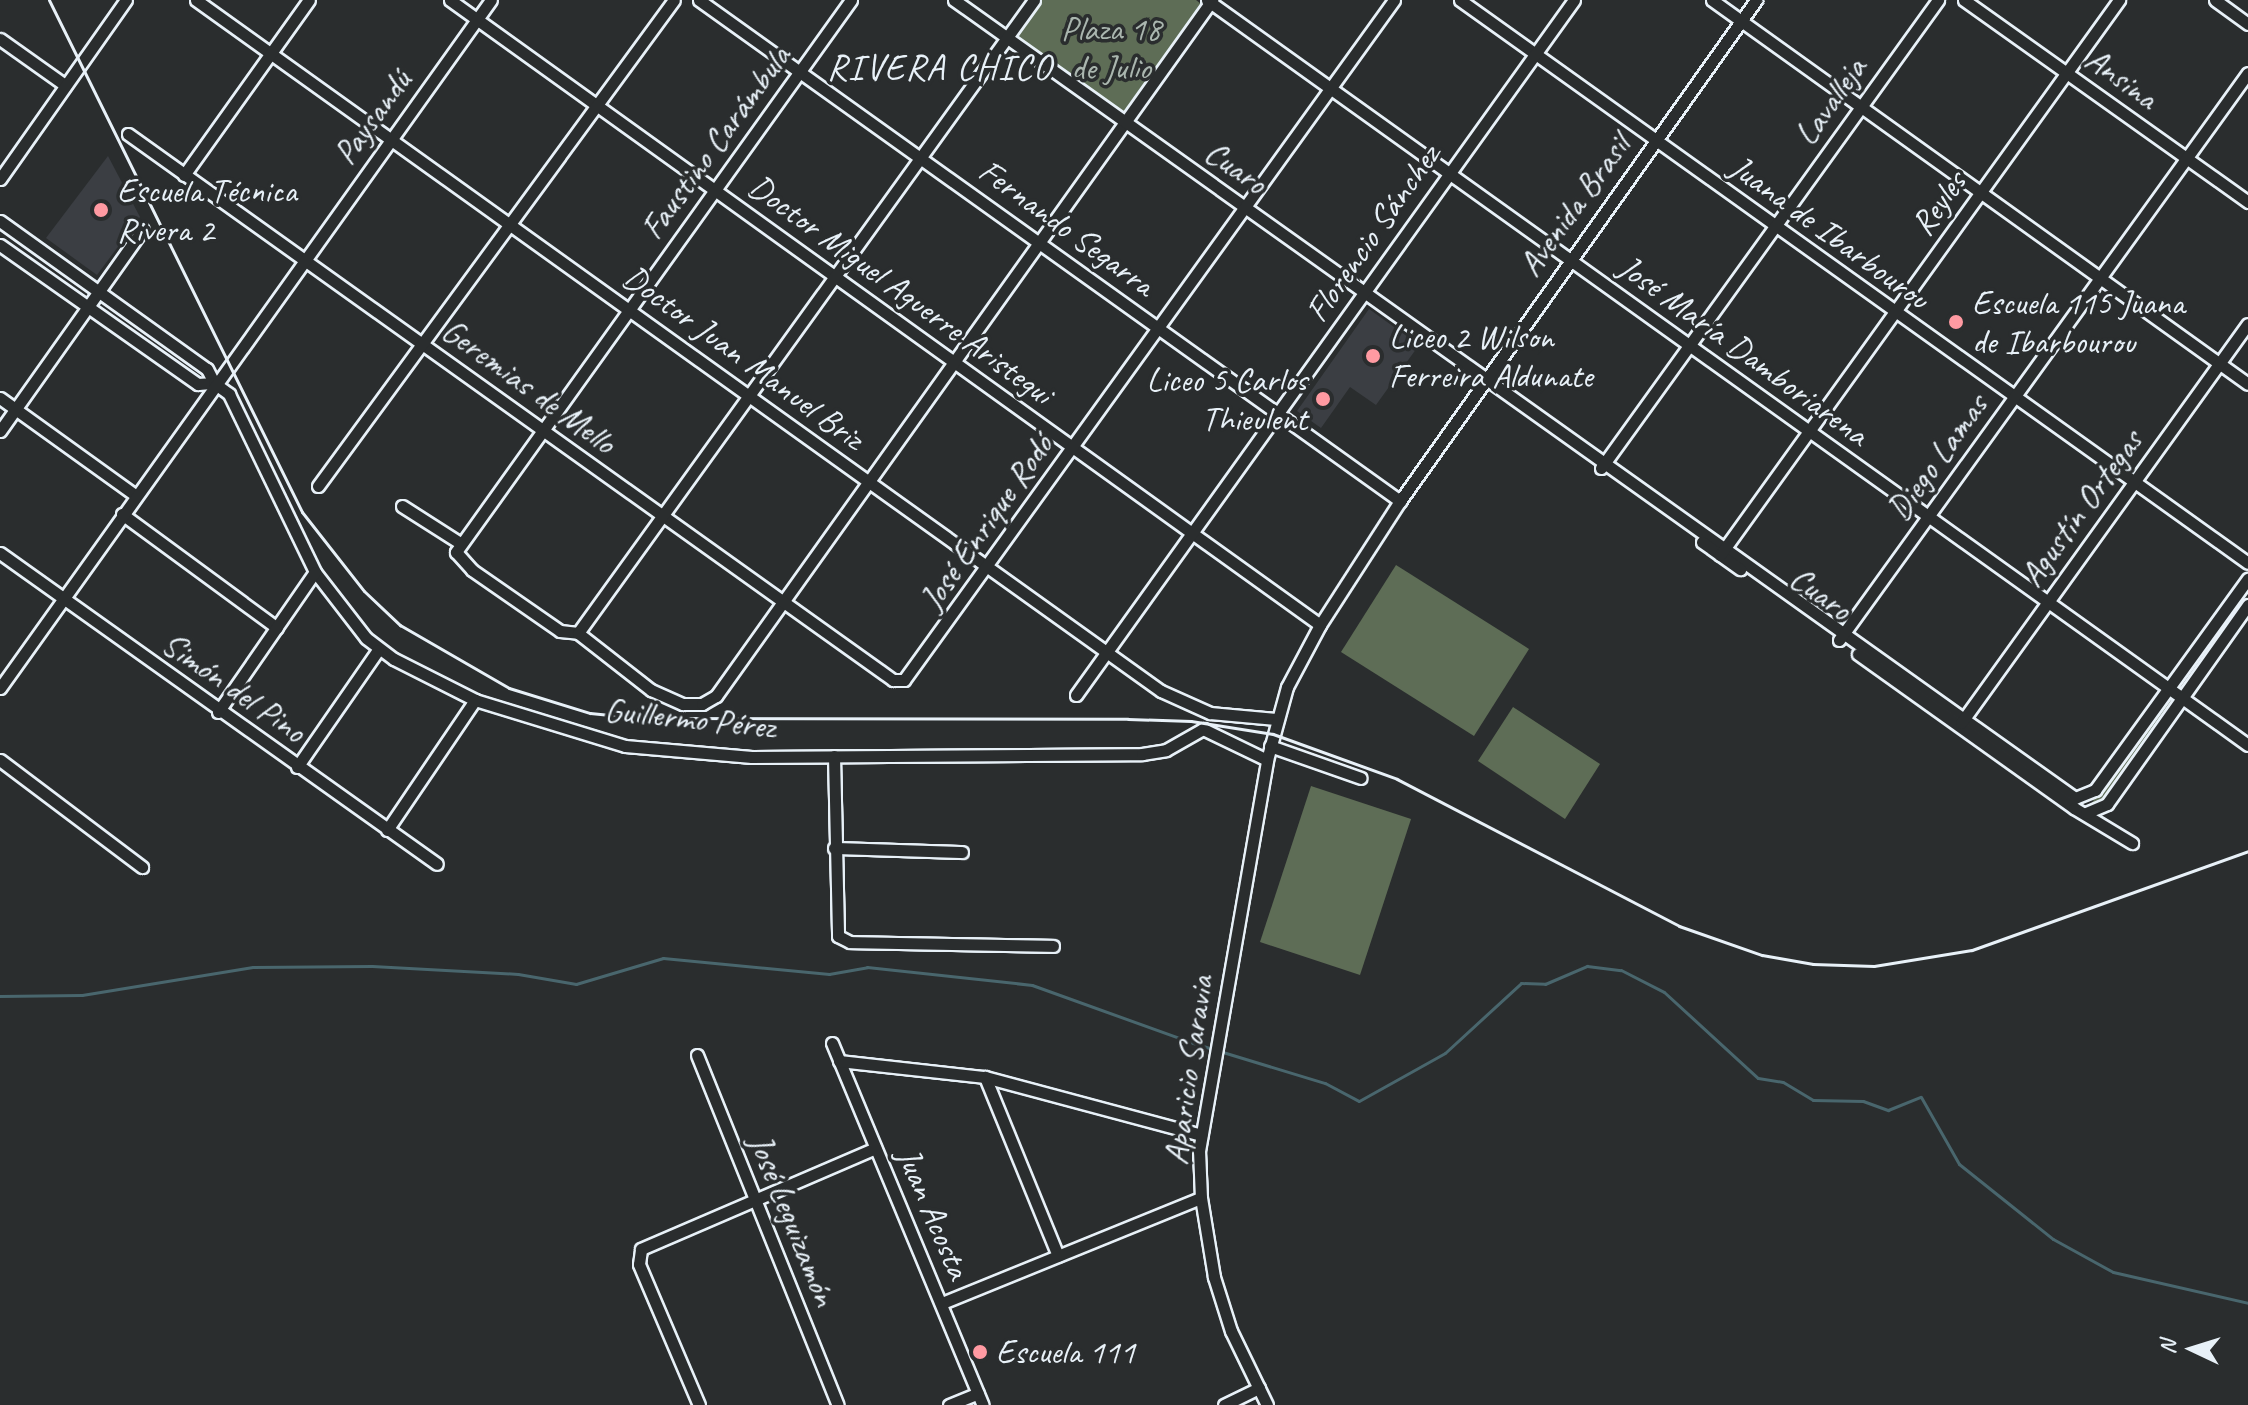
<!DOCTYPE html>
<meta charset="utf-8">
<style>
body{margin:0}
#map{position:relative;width:2248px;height:1405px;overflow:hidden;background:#2a2d2e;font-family:Caveat,sans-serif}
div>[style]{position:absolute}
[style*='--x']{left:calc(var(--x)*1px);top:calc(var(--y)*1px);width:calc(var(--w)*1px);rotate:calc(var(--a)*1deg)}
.built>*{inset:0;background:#3b3e43}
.green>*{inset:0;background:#5e6d56}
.stream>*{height:3px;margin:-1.5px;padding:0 1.5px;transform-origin:1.5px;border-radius:1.5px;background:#49666d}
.roads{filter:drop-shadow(2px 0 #e8f1f8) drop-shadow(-2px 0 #e8f1f8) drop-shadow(0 2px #e8f1f8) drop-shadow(0 -2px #e8f1f8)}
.minor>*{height:11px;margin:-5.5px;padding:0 5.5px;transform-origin:5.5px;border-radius:5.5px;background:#2a2d2e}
.rail>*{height:3px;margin:-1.5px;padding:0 1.5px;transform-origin:1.5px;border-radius:1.5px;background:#e8f1f8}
.dots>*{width:22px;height:22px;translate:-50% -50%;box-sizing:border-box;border:4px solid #2a2d2e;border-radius:50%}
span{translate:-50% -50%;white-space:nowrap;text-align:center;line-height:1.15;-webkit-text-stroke:7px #2a2d2e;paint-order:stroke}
.park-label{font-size:34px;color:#aab6af}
.street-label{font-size:34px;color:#e8f1f8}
.poi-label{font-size:34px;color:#e8f1f8}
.left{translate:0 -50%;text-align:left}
.right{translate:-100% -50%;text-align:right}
.neighbourhood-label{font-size:36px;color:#e8f1f8;letter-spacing:2px}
.north{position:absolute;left:2152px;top:1309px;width:80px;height:80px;-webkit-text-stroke:6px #2a2d2e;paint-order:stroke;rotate:274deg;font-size:22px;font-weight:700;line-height:32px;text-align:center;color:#e8f1f8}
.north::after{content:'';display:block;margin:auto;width:28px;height:36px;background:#e8f1f8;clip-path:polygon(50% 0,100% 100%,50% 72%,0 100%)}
</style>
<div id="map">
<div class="built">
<i style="clip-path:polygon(108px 156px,140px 217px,97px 275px,46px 238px)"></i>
<i style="clip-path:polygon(1369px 309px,1419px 345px,1376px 405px,1350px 387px,1321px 428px,1297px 411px)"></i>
</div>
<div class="green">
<i style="clip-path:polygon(1039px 0,1196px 0,1201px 4px,1122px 114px,1014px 35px)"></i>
<i style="clip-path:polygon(1396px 565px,1529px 649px,1474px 736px,1341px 652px)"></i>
<i style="clip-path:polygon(2168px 696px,2175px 700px,2106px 796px,2091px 804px)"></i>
<i style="clip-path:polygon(1513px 707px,1600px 764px,1565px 819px,1478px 761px)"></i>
<i style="clip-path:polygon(1311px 786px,1411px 819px,1360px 975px,1260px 942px)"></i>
</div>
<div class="stream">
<i style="--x:0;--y:996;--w:82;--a:-0.7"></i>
<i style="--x:82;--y:995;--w:173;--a:-9.3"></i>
<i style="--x:253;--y:967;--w:119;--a:-0.5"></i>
<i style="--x:372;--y:966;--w:146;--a:3.1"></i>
<i style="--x:518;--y:974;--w:59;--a:9.8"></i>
<i style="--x:576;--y:984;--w:91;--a:-16.6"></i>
<i style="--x:663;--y:958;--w:167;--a:5.5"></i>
<i style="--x:829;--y:974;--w:39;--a:-10"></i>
<i style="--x:867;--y:967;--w:166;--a:6.2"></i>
<i style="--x:1032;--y:985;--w:171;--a:19.8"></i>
<i style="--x:1193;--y:1043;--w:138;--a:16.9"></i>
<i style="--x:1325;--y:1083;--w:38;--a:28"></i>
<i style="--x:1359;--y:1101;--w:98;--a:-29.2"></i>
<i style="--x:1445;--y:1053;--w:103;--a:-42.6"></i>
<i style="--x:1521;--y:983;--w:24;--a:2"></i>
<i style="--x:1545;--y:984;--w:46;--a:-23.2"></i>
<i style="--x:1587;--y:966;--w:34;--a:7"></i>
<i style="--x:1621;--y:970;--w:48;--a:27.1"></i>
<i style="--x:1664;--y:992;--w:127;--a:42.5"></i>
<i style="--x:1758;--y:1078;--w:25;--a:9"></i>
<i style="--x:1783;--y:1082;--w:35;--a:31"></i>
<i style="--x:1813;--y:1100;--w:50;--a:1.1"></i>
<i style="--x:1863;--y:1101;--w:27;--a:20"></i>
<i style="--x:1888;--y:1110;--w:35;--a:-22"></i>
<i style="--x:1921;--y:1097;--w:77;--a:60.4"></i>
<i style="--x:1959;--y:1164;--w:120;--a:38.6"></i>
<i style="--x:2053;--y:1239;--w:68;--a:28.8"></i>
<i style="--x:2113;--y:1272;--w:139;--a:12.9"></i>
</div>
<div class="roads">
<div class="minor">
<i style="--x:196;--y:0;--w:1187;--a:35.61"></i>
<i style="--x:1161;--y:691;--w:54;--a:24.2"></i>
<i style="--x:1210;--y:713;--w:66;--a:5.2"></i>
<i style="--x:450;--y:0;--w:1071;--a:35.69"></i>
<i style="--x:699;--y:0;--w:862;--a:35.55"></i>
<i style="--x:851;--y:0;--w:679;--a:125.59"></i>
<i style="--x:456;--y:552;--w:24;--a:48"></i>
<i style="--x:472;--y:570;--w:107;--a:34.7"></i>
<i style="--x:560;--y:631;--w:18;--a:6"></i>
<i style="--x:578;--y:633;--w:93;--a:38"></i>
<i style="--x:651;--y:690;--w:35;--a:24"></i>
<i style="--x:683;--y:704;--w:19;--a:0"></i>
<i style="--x:702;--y:704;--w:16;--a:-30"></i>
<i style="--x:716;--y:696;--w:855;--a:-54.52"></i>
<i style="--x:954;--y:0;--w:1376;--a:35.45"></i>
<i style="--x:2075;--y:798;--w:22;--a:-22"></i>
<i style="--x:2095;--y:790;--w:261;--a:-54.1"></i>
<i style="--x:1207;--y:0;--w:1280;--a:35.59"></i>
<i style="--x:1460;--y:0;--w:968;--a:35.54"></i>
<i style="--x:1712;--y:0;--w:659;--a:35.62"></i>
<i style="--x:1964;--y:0;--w:349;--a:35.4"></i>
<i style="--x:2215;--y:0;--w:41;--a:36"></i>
<i style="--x:0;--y:39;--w:80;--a:35.3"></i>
<i style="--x:128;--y:134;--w:940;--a:35.52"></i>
<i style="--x:893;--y:680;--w:11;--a:0"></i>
<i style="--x:904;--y:680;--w:838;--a:-54.22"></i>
<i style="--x:184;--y:175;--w:215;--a:-54.5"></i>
<i style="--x:0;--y:179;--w:219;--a:-54.9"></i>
<i style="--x:0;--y:221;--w:254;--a:35.6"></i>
<i style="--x:207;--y:369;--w:16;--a:63"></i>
<i style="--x:0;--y:245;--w:242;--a:35.1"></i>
<i style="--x:198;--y:384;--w:16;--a:-4"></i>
<i style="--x:214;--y:383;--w:19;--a:36"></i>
<i style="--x:229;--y:394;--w:198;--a:64.2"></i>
<i style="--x:315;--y:572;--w:83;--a:52.3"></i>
<i style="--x:366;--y:638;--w:35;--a:37"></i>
<i style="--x:394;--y:659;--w:91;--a:26.8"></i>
<i style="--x:475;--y:700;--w:157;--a:17"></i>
<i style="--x:625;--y:746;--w:127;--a:5"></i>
<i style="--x:752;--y:757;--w:390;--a:-0.4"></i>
<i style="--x:1142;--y:754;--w:24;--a:-9"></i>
<i style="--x:1166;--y:750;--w:43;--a:-29.6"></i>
<i style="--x:1203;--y:729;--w:71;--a:25.8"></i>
<i style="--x:0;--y:398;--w:166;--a:35.7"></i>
<i style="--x:0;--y:431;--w:247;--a:-54.7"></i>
<i style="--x:1601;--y:468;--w:577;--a:-54.24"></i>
<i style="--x:318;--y:486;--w:602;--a:-53.78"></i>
<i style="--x:402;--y:506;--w:69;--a:32.5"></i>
<i style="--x:122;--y:514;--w:192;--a:36.3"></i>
<i style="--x:1702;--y:542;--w:47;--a:35.4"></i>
<i style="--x:0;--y:553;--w:536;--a:35.44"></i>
<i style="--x:1720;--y:555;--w:684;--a:-54.29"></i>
<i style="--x:578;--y:633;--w:780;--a:-54.23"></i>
<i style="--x:1839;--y:640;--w:699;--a:-54.2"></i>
<i style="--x:1858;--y:654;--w:265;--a:35.5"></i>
<i style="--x:2074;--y:808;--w:68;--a:31.1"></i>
<i style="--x:0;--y:688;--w:845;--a:-54.49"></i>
<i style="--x:1076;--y:695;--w:855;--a:-54.38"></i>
<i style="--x:218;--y:712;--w:170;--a:-55.3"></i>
<i style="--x:1961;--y:723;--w:491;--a:-54.3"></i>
<i style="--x:1270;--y:746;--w:96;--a:19.4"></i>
<i style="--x:834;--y:756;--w:180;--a:88.7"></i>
<i style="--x:838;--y:936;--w:13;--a:27"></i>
<i style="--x:850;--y:942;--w:203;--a:1.1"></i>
<i style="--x:0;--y:760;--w:178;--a:37"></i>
<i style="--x:297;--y:767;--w:142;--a:-55.3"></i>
<i style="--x:2086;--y:813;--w:23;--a:-23"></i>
<i style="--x:2107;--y:804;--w:244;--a:-54.7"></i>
<i style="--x:387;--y:830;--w:157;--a:-55.9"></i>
<i style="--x:834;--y:848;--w:128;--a:1.8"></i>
<i style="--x:832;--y:1043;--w:392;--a:67.4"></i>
<i style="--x:697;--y:1055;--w:377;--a:68.1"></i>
<i style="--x:839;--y:1061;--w:147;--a:6.3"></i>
<i style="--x:985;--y:1077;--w:224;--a:15"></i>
<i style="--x:985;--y:1077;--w:193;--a:67.8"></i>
<i style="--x:942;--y:1303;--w:279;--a:-22.1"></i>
<i style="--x:699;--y:1405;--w:153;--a:-113.1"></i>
<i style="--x:639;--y:1264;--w:15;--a:-82"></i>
<i style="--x:641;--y:1249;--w:255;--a:-23.3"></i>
<i style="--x:949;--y:1405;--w:31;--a:-22"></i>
<i style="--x:1224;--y:1405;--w:39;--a:-26"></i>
<i style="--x:1267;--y:1405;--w:82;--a:-115.9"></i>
<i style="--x:1231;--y:1331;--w:57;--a:-107.5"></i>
<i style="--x:1214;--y:1277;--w:80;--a:-99.3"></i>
<i style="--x:1201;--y:1198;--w:47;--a:-92.4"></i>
<i style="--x:1199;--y:1151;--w:397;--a:-80.1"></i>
<i style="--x:1267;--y:760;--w:76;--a:-74.7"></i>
<i style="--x:1287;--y:687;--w:70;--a:-62"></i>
<i style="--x:1320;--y:625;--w:148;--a:-57.2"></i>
<i style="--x:1400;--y:501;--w:615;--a:-54.6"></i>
</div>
</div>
<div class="rail">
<i style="--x:49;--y:0;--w:571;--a:63.7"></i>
<i style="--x:302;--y:512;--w:100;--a:51.9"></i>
<i style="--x:364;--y:591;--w:50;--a:43.4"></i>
<i style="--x:400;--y:625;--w:126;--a:30"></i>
<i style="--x:509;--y:688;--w:85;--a:17.2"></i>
<i style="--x:590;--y:713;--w:50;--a:5.7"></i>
<i style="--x:640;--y:718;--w:488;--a:0.1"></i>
<i style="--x:1128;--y:719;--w:63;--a:1.8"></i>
<i style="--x:1191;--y:721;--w:83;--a:9"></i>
<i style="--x:1273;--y:734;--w:132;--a:19.9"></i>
<i style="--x:1397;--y:779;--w:318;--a:27.5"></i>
<i style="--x:1679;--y:926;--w:88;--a:19.3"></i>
<i style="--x:1762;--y:955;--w:52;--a:10"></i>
<i style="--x:1813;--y:964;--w:61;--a:1.9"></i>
<i style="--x:1874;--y:966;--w:99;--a:-9.3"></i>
<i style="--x:1972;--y:950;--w:293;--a:-19.7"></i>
</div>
<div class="dots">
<i style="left:101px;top:210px;background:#ff9aa2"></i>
<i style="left:1956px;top:322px;background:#ff9aa2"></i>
<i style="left:1373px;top:356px;background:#ff9aa2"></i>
<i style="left:1323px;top:399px;background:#ff9aa2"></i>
<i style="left:980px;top:1352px;background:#ff9aa2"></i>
</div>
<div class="park-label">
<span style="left:1111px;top:48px">Plaza 18<br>de Julio</span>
</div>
<div class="street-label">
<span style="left:2122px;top:78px;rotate:36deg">Ansina</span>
<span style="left:1830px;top:101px;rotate:-55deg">Lavalleja</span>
<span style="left:372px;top:117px;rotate:-54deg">Paysandú</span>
<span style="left:715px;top:142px;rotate:-54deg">Faustino Carámbula</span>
<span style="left:1236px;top:167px;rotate:35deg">Cuaro</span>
<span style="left:1938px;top:203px;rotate:-55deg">Reyles</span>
<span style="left:1574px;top:205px;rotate:-54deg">Avenida Brasil</span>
<span style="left:1067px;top:227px;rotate:36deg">Fernando Segarra</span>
<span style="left:1830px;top:232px;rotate:36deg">Juana de Ibarbourou</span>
<span style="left:1372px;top:233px;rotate:-55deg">Florencio Sánchez</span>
<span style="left:901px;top:289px;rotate:36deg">Doctor Miguel Aguerre Aristegui</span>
<span style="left:1744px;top:350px;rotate:36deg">José María Damboriarena</span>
<span style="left:744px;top:357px;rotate:36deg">Doctor Juan Manuel Briz</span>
<span style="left:529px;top:386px;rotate:36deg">Geremias de Mello</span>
<span style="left:1937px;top:457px;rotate:-54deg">Diego Lamas</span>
<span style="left:2081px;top:508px;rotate:-54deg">Agustín Ortegas</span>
<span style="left:986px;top:522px;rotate:-55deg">José Enrique Rodó</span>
<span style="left:1821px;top:593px;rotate:36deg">Cuaro</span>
<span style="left:234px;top:687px;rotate:35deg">Simón del Pino</span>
<span style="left:690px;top:718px;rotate:6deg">Guillermo Pérez</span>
<span style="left:1188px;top:1070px;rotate:-82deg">Aparicio Saravia</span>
<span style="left:934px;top:1213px;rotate:67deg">Juan Acosta</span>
<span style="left:793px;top:1220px;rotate:68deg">José Leguizamón</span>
</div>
<div class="poi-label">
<span class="left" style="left:117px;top:210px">Escuela Técnica<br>Rivera 2</span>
<span class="left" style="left:1972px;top:322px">Escuela 115 Juana<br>de Ibarbourou</span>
<span class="left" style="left:1389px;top:356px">Liceo 2 Wilson<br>Ferreira Aldunate</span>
<span class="right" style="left:1307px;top:399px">Liceo 5 Carlos<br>Thieulent</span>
<span class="left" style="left:996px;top:1352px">Escuela 111</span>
</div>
<div class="neighbourhood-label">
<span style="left:940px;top:68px">RIVERA CHICO</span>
</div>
<div class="north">N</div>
</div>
